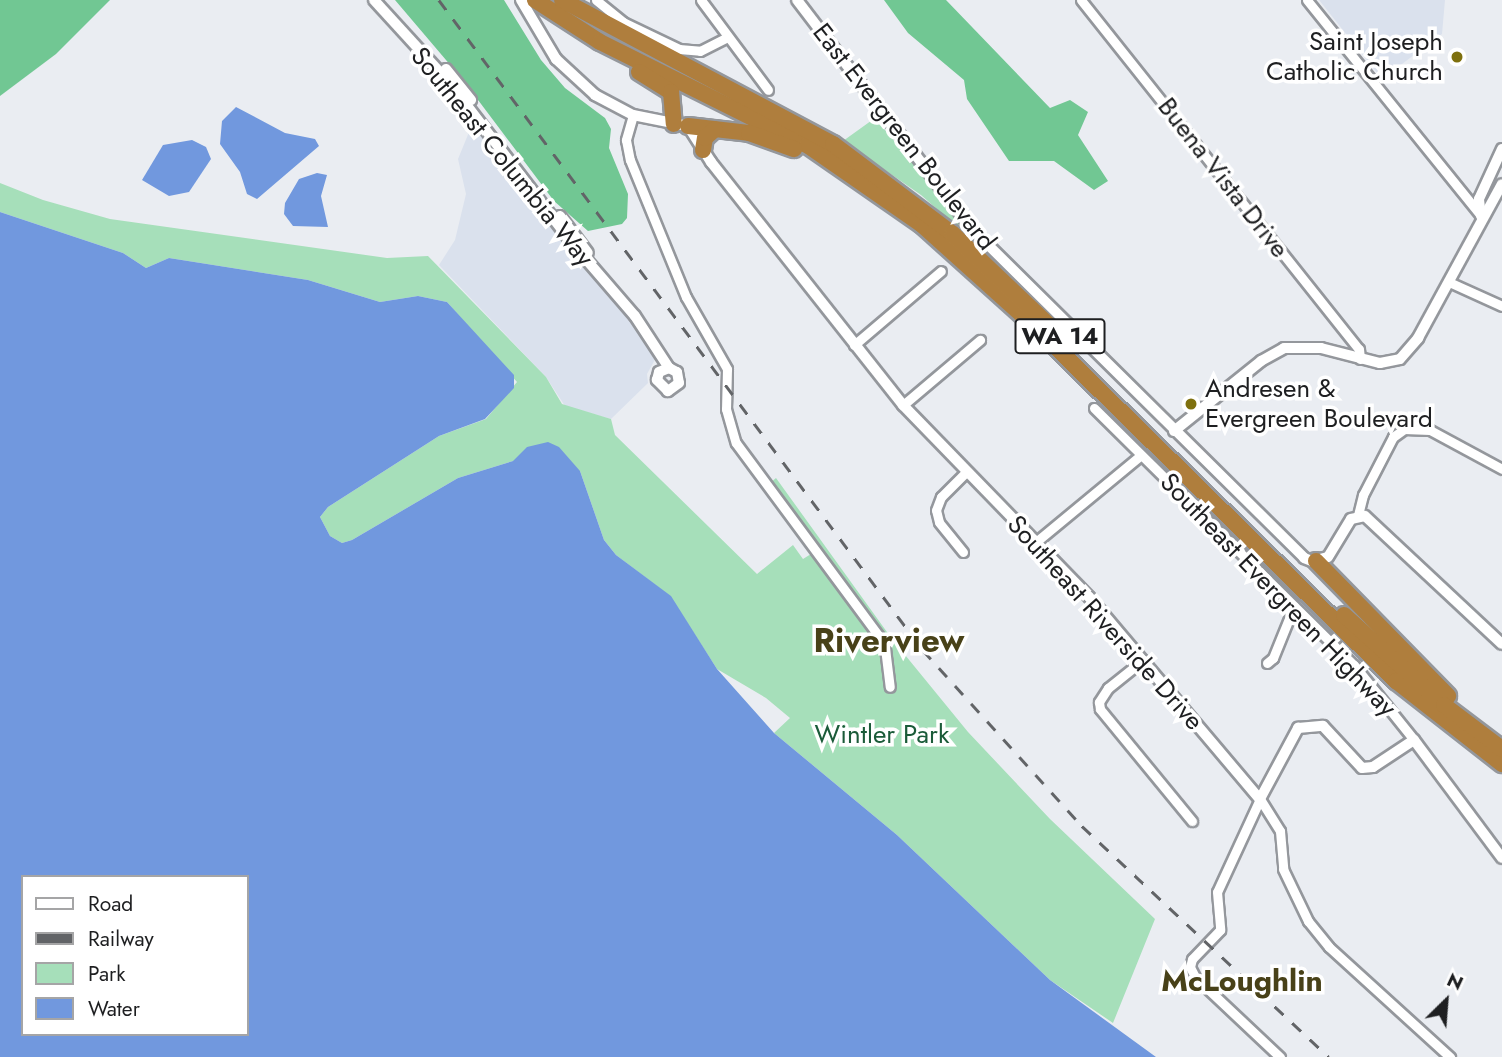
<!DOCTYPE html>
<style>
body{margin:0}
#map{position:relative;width:1502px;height:1057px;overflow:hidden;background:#eaedf2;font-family:Jost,sans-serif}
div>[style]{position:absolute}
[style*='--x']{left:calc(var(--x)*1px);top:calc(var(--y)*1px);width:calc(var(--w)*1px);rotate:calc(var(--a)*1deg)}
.built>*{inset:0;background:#dae1ed}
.green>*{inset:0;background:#a6dfba}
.forest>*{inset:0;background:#71c793}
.water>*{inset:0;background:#7198de}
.roads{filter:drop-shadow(2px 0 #94979c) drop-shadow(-2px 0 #94979c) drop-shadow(0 2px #94979c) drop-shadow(0 -2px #94979c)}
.minor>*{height:9px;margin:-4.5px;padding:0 4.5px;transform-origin:4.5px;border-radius:4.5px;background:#fff}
.tertiary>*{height:10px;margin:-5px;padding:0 5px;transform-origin:5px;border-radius:5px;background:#fff}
.motorway>*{height:16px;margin:-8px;padding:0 8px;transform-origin:8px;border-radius:8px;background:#af7e3d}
.rail>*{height:2.5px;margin-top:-1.25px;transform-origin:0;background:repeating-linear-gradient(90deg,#626467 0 12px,transparent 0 24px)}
.dots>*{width:19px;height:19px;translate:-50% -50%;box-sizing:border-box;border:4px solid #fff;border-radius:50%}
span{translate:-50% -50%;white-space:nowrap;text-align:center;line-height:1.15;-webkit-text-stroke:7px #fff;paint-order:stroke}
.shield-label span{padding:2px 5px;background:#fff;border:2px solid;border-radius:5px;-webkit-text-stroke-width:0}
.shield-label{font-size:24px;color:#1e1f21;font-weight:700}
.poi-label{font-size:26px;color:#1e1f21}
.right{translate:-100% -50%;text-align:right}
.left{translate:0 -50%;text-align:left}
.street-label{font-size:26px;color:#1e1f21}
.park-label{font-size:26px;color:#1b5b39}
.quarter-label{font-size:30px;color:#484118;font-weight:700}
.district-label{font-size:33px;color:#484118;font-weight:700}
.legend{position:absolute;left:21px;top:875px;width:228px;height:161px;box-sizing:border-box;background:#fff;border:2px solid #a5a5a6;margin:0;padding:9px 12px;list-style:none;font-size:21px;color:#1e1f21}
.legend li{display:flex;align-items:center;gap:14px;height:35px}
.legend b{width:35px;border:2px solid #a5a5a6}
.north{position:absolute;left:1411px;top:966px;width:70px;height:70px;-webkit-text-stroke:5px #fff;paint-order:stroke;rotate:25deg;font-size:19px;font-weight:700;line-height:28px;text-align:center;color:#1e1f21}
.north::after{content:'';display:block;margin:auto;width:24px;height:32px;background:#1e1f21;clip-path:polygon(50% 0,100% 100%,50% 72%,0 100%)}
</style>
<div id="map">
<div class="built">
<i style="clip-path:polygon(1319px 0,1445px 0,1442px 34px,1382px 79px)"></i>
<i style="clip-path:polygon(474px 120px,657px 356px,647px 374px,648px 383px,611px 419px,565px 406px,546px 377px,439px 265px,455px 240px,466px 194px,458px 159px)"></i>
</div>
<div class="green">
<i style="clip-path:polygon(875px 118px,969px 231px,963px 232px,921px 195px,843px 141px)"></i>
<i style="clip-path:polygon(0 183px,43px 200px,110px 219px,387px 258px,428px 256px,546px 377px,562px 404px,611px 419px,615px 435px,757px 574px,793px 545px,803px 559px,811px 554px,763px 489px,776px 478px,892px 639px,968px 732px,1050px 819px,1155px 919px,1113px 1023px,1050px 980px,897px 835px,774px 733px,790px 718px,766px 698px,717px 669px,670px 596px,616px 555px,604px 540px,580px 471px,513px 461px,458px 478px,352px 540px,342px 543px,330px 536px,320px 517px,328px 507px,439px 436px,486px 419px,517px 382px,447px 302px,418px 296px,380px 302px,308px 280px,169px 258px,146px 268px,123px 253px,0 212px)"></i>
</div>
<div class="forest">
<i style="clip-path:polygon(0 0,110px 0,56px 54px,0 96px)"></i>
<i style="clip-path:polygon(395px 0,504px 0,541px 60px,565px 88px,605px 118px,611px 129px,609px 148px,628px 194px,627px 218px,622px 224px,588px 231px,554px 201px,463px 80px)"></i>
<i style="clip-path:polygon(884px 0,946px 0,1050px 108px,1070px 100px,1088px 112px,1078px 135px,1108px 181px,1094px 190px,1054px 161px,1009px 161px,967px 99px,964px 80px,908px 33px)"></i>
</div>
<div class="water">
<i style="clip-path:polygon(236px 107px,285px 133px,315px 139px,319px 146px,257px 199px,247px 194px,240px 172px,220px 144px,222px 121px)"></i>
<i style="clip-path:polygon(192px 140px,206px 147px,211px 159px,189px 192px,169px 196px,142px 180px,163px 145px)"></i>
<i style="clip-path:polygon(317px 173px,327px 175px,321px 196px,328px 227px,293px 226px,284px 214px,285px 203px,299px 179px)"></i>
<i style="clip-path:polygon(evenodd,0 212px,123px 253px,146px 268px,169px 258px,308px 280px,380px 302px,418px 296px,447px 302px,514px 375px,514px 388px,485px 419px,439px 436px,328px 507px,320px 517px,330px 536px,342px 543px,352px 540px,458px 478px,513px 461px,527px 447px,548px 442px,559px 447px,580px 471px,604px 540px,616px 555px,671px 596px,717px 669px,774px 733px,897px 835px,1050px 980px,1156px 1057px,0 1057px,0 212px,23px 877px,247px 877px,247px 1034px,23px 1034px,23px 877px)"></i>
</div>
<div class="roads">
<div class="minor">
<i style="--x:596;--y:0;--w:35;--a:39"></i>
<i style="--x:623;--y:22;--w:62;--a:25.7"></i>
<i style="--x:679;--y:49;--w:21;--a:5"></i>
<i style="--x:700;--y:51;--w:31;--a:-27"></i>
<i style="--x:701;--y:0;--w:112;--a:53.3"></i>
<i style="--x:1081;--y:0;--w:446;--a:51.5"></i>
<i style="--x:1359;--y:349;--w:10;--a:84"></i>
<i style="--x:1307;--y:0;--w:277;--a:51.1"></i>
<i style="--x:633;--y:115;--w:26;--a:106"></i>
<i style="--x:626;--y:140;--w:20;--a:79"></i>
<i style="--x:630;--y:160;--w:148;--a:67.8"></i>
<i style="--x:686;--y:297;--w:83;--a:60.3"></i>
<i style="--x:727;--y:369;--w:40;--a:91.4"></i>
<i style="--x:726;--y:409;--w:35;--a:74"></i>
<i style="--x:736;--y:443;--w:239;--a:53.5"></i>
<i style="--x:878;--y:635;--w:15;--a:62"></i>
<i style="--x:885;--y:648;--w:39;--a:83"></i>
<i style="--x:1449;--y:282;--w:58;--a:24.4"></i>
<i style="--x:854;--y:345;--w:114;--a:-40.4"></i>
<i style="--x:903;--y:405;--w:101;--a:-40.2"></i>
<i style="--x:1094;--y:408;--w:366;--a:44.7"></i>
<i style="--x:1354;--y:665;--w:96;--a:51.3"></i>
<i style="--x:1358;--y:515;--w:21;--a:-76"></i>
<i style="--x:1363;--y:495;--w:65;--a:-62.7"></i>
<i style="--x:1393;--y:437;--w:14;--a:-36"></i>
<i style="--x:1404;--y:429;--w:26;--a:2"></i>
<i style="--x:1430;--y:430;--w:82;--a:28.4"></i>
<i style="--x:1037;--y:541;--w:135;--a:-39.6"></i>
<i style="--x:963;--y:552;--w:38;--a:-129"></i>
<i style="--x:939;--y:522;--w:12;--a:-104"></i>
<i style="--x:936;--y:510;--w:14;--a:-69"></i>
<i style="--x:941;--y:497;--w:34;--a:-45"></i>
<i style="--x:1143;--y:660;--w:45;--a:141.3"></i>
<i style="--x:1108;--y:688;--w:17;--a:123"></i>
<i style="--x:1099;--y:702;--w:7;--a:82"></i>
<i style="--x:1100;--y:709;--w:145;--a:50.6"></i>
<i style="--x:1267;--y:663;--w:8;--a:-40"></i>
<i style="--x:1273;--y:658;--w:56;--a:-68"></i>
<i style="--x:1260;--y:799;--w:38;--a:58"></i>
<i style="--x:1280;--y:831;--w:38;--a:85"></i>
<i style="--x:1283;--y:869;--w:58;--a:64.3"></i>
<i style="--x:1308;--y:921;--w:33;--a:51"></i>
<i style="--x:1329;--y:947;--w:164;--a:42.3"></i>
<i style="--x:1260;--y:799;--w:102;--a:114.8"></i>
<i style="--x:1217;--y:892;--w:38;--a:85"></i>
<i style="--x:1220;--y:930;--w:40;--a:134"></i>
<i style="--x:1192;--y:959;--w:8;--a:104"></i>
<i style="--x:1190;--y:967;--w:11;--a:63"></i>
<i style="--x:1195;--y:977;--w:117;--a:43.3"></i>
</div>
<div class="tertiary">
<i style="--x:374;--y:0;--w:111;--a:47.6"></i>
<i style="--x:449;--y:82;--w:203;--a:52.6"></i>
<i style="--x:572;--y:243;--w:96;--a:49.2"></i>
<i style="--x:635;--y:316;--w:62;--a:56.8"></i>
<i style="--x:669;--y:368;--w:9;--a:27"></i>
<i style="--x:677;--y:372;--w:11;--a:80"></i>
<i style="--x:679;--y:383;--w:14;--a:144"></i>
<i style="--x:668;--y:391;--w:16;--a:-135"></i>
<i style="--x:657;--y:380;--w:8;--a:-76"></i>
<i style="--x:659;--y:372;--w:11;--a:-22"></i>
<i style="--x:521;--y:0;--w:69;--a:59.3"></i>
<i style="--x:556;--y:59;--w:53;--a:42.7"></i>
<i style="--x:595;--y:95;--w:43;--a:27.8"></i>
<i style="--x:633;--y:115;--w:56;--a:11.3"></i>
<i style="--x:688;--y:126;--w:43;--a:57.4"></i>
<i style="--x:711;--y:162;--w:310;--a:51.7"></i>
<i style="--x:903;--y:405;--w:267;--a:45.9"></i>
<i style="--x:1089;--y:597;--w:265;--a:49.8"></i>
<i style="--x:1260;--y:799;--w:81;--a:-61.8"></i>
<i style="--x:1298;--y:728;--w:25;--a:-5"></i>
<i style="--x:1323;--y:726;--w:57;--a:47.1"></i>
<i style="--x:1362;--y:768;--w:11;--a:-5"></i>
<i style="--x:1373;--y:767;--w:49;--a:-33.4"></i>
<i style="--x:1414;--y:740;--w:147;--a:53.3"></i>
<i style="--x:797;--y:0;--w:290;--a:52.6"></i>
<i style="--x:973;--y:230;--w:466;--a:44.7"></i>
<i style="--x:1304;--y:558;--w:9;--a:21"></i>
<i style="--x:1312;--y:561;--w:16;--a:-14"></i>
<i style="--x:1328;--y:557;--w:44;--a:-58.8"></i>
<i style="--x:1351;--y:519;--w:14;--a:-12"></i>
<i style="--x:1365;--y:516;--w:187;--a:43.1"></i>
<i style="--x:446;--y:69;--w:40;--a:51"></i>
<i style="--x:560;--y:216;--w:46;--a:52.9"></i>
<i style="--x:1481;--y:216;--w:17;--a:-97"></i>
<i style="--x:1479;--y:199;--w:55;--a:-65.3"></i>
<i style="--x:1174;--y:431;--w:112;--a:-38.8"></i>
<i style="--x:1261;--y:361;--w:26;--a:-29"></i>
<i style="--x:1284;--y:348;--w:37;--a:0"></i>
<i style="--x:1321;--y:348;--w:61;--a:14.3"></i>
<i style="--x:1380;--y:363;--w:20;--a:-11"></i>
<i style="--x:1400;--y:359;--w:28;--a:-49"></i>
<i style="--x:1418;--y:338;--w:175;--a:-61.4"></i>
</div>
<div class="motorway">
<i style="--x:535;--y:0;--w:77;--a:32.9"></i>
<i style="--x:600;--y:42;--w:231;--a:26.5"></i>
<i style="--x:807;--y:145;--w:140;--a:34.8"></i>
<i style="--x:922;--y:225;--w:148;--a:42"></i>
<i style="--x:1032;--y:324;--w:510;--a:44.44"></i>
<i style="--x:1396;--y:681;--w:135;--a:38.1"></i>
<i style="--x:562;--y:0;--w:307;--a:28"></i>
<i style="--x:833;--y:144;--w:150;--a:36.9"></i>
<i style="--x:953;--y:234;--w:135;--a:43.5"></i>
<i style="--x:639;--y:72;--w:38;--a:32"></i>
<i style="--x:671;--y:92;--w:32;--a:85"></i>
<i style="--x:688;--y:126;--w:61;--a:6.5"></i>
<i style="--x:749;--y:133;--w:48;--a:19.6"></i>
<i style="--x:703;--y:150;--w:12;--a:-81"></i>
<i style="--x:705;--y:138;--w:13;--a:-42"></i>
<i style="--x:1316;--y:561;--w:189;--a:45.6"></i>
<i style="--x:1344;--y:615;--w:135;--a:42"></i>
<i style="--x:1444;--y:705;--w:73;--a:37.2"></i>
</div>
</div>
<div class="rail">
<i style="--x:439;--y:0;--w:810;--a:53.33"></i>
<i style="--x:923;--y:650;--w:237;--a:47.9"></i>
<i style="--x:1082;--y:826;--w:338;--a:43.1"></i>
</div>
<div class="dots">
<i style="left:1457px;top:57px;background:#7e700e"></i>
<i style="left:1191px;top:404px;background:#7e700e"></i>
</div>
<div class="shield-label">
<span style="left:1060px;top:336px">WA 14</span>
</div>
<div class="poi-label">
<span class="right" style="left:1443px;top:57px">Saint Joseph<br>Catholic Church</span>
<span class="left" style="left:1205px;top:404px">Andresen &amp;<br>Evergreen Boulevard</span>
</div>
<div class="street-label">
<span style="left:904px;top:137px;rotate:52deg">East Evergreen Boulevard</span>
<span style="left:502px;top:157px;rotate:51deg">Southeast Columbia Way</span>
<span style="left:1223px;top:178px;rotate:52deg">Buena Vista Drive</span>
<span style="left:1278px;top:595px;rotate:46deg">Southeast Evergreen Highway</span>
<span style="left:1105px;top:623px;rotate:48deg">Southeast Riverside Drive</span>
</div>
<div class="park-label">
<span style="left:882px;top:735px">Wintler Park</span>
</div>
<div class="quarter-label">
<span style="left:1242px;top:981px">McLoughlin</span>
</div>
<div class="district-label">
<span style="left:889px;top:641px">Riverview</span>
</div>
<ul class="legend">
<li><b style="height:9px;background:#fff"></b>Road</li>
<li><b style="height:9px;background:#626467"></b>Railway</li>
<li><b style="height:19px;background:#a6dfba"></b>Park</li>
<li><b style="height:19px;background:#7198de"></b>Water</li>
</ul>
<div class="north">N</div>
</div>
